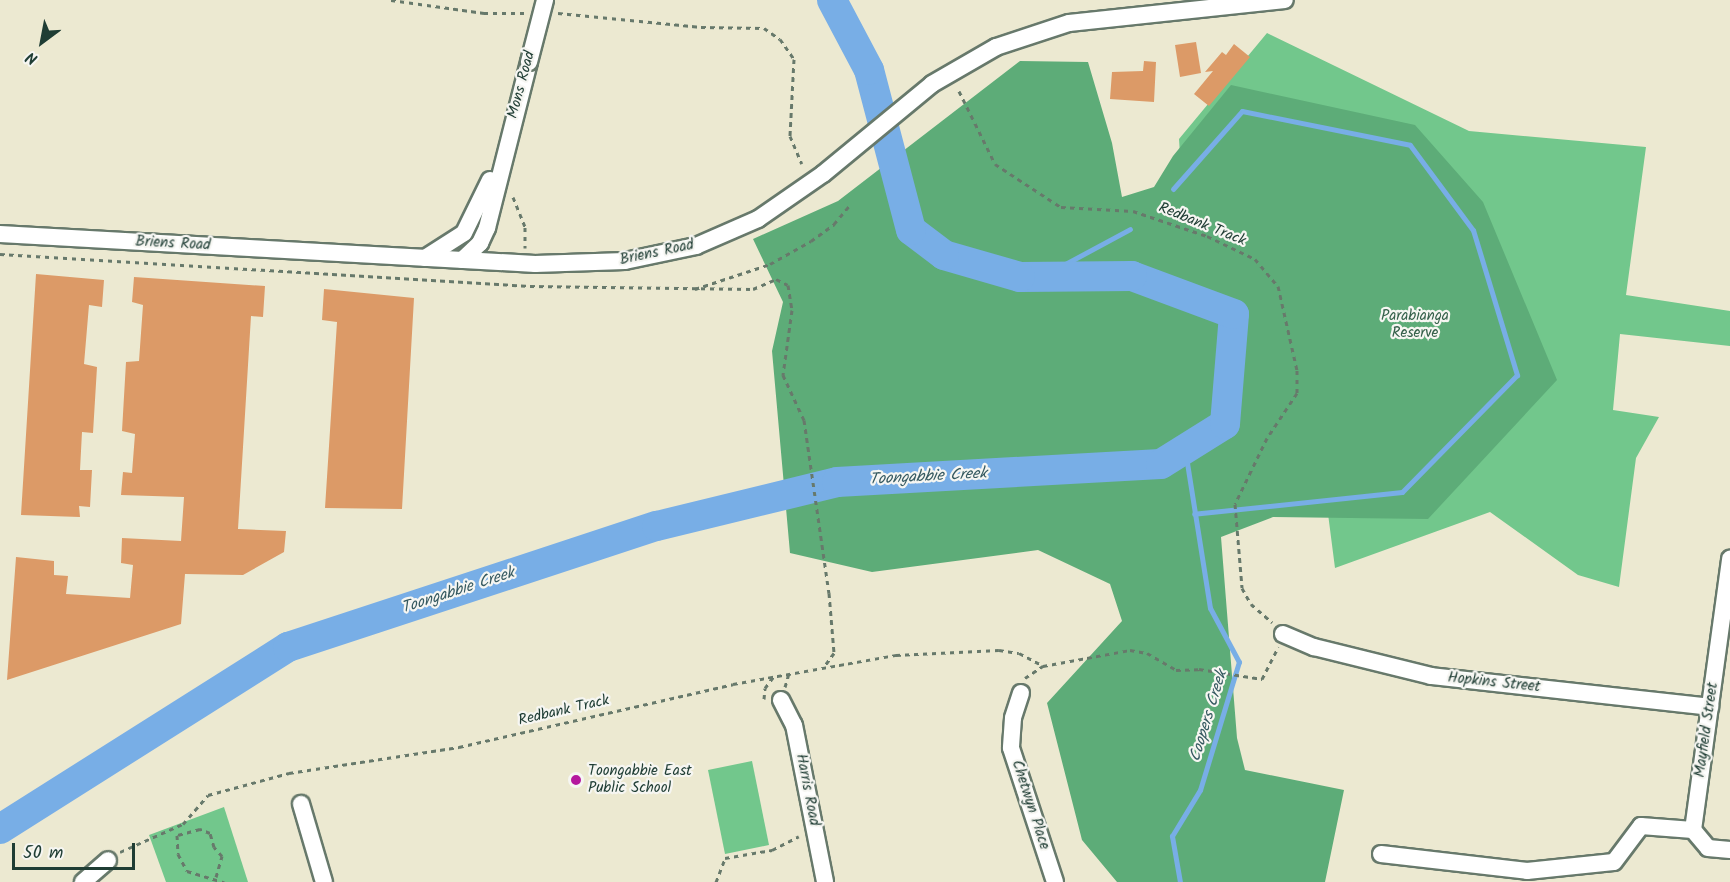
<!DOCTYPE html>
<style>
body{margin:0}
#map{position:relative;width:1730px;height:882px;overflow:hidden;background:#ece9d1;font-family:Kalam,sans-serif}
div>[style]{position:absolute}
[style*='--x']{left:calc(var(--x)*1px);top:calc(var(--y)*1px);width:calc(var(--w)*1px);rotate:calc(var(--a)*1deg)}
.green>*{inset:0;background:#72c78c}
.forest>*{inset:0;background:#5dac78}
.stream>*{height:5px;margin:-2.5px;padding:0 2.5px;transform-origin:2.5px;border-radius:2.5px;background:#78aee6}
.river>*{height:30px;margin:-15px;padding:0 15px;transform-origin:15px;border-radius:15px;background:#78aee6}
.building>*{inset:0;background:#dc9a67}
.path>*{height:3px;margin-top:-1.5px;transform-origin:0;background:repeating-linear-gradient(90deg,#67796b 0 4.5px,transparent 0 9px)}
.roads{filter:drop-shadow(2px 0 #67796b) drop-shadow(-2px 0 #67796b) drop-shadow(0 2px #67796b) drop-shadow(0 -2px #67796b)}
.minor>*{height:16px;margin:-8px;padding:0 8px;transform-origin:8px;border-radius:8px;background:#fff}
.bridges{filter:drop-shadow(2px 0 #67796b) drop-shadow(-2px 0 #67796b) drop-shadow(0 2px #67796b) drop-shadow(0 -2px #67796b)}
.minor-bridge>*{height:16px;margin:-8px;padding:0 8px;transform-origin:8px;border-radius:8px;background:#fff}
.dots>*{width:16px;height:16px;translate:-50% -50%;box-sizing:border-box;border:3px solid #f6f6f2;border-radius:50%}
span{translate:-50% -50%;white-space:nowrap;text-align:center;line-height:1.15;-webkit-text-stroke:4.5px #f6f6f2;paint-order:stroke}
.street-label{font-size:15px;color:#1f3d34}
.park-label{font-size:15px;color:#34604a}
.poi-label{font-size:15px;color:#1f3d34}
.left{translate:0 -50%;text-align:left}
.water-label{font-size:16px;color:#355960;font-style:italic}
.north{position:absolute;left:12px;top:12px;width:60px;height:60px;-webkit-text-stroke:4px #f6f6f2;paint-order:stroke;rotate:212deg;font-size:16px;font-weight:700;line-height:24px;text-align:center;color:#1f3d34}
.north::after{content:'';display:block;margin:auto;width:21px;height:27px;background:#1f3d34;clip-path:polygon(50% 0,100% 100%,50% 72%,0 100%)}
.scale{position:absolute;left:12px;top:843px;width:123px;height:27px;box-sizing:border-box;border:3px solid #1f3d34;border-top:0;padding-left:8px;font-size:18px;line-height:21px;white-space:nowrap;color:#1f3d34;-webkit-text-stroke:4px #f6f6f2;paint-order:stroke}
</style>
<div id="map">
<div class="green">
<i style="clip-path:polygon(1267px 33px,1469px 131px,1646px 147px,1626px 295px,1730px 311px,1730px 346px,1620px 334px,1613px 410px,1659px 417px,1636px 458px,1619px 587px,1578px 575px,1490px 512px,1335px 568px,1327px 506px,1202px 497px,1179px 139px)"></i>
<i style="clip-path:polygon(752px 761px,769px 845px,725px 854px,708px 770px)"></i>
<i style="clip-path:polygon(224px 807px,248px 882px,166px 882px,149px 835px)"></i>
</div>
<div class="forest">
<i style="clip-path:polygon(1020px 61px,1088px 62px,1112px 143px,1122px 197px,1154px 187px,1173px 156px,1231px 85px,1415px 125px,1483px 202px,1557px 380px,1428px 519px,1273px 517px,1221px 537px,1237px 738px,1245px 770px,1344px 790px,1325px 882px,1117px 882px,1082px 840px,1047px 703px,1122px 621px,1110px 584px,1038px 550px,872px 572px,790px 553px,772px 351px,783px 302px,753px 239px,838px 201px)"></i>
</div>
<div class="stream">
<i style="--x:1173;--y:189;--w:104;--a:-48.5"></i>
<i style="--x:1242;--y:111;--w:171;--a:11.4"></i>
<i style="--x:1410;--y:145;--w:106;--a:53.5"></i>
<i style="--x:1473;--y:230;--w:152;--a:73.1"></i>
<i style="--x:1517;--y:375;--w:164;--a:134.5"></i>
<i style="--x:1402;--y:492;--w:209;--a:174"></i>
<i style="--x:1041;--y:277;--w:101;--a:-28.3"></i>
<i style="--x:1180;--y:882;--w:47;--a:-99.9"></i>
<i style="--x:1172;--y:836;--w:54;--a:-58.7"></i>
<i style="--x:1200;--y:790;--w:134;--a:-73.1"></i>
<i style="--x:1239;--y:662;--w:61;--a:-118.2"></i>
<i style="--x:1210;--y:608;--w:160;--a:-99"></i>
</div>
<div class="river">
<i style="--x:0;--y:829;--w:341;--a:-32.3"></i>
<i style="--x:288;--y:647;--w:388;--a:-18.2"></i>
<i style="--x:657;--y:526;--w:185;--a:-13.7"></i>
<i style="--x:837;--y:482;--w:324;--a:-3.2"></i>
<i style="--x:1161;--y:464;--w:75;--a:-32"></i>
<i style="--x:1225;--y:424;--w:110;--a:-85.3"></i>
<i style="--x:1234;--y:314;--w:109;--a:-159.6"></i>
<i style="--x:1132;--y:276;--w:112;--a:179.5"></i>
<i style="--x:1020;--y:277;--w:79;--a:-163.9"></i>
<i style="--x:944;--y:255;--w:41;--a:-142.9"></i>
<i style="--x:911;--y:230;--w:165;--a:-104.7"></i>
<i style="--x:869;--y:70;--w:79;--a:-117.9"></i>
</div>
<div class="building">
<i style="clip-path:polygon(1196px 42px,1201px 73px,1180px 77px,1175px 45px)"></i>
<i style="clip-path:polygon(1234px 44px,1250px 57px,1209px 106px,1194px 94px,1213px 71px,1205px 72px,1222px 52px,1226px 55px)"></i>
<i style="clip-path:polygon(1144px 61px,1156px 62px,1154px 102px,1110px 99px,1112px 72px,1143px 71px)"></i>
<i style="clip-path:polygon(36px 274px,104px 280px,102px 307px,89px 305px,84px 364px,97px 367px,93px 433px,82px 432px,80px 470px,92px 470px,90px 507px,79px 506px,80px 517px,21px 515px)"></i>
<i style="clip-path:polygon(134px 277px,265px 286px,263px 317px,251px 316px,238px 529px,286px 531px,284px 552px,243px 575px,185px 574px,181px 624px,7px 680px,16px 557px,54px 561px,54px 575px,68px 576px,66px 594px,130px 598px,133px 565px,121px 563px,122px 538px,181px 541px,184px 497px,121px 495px,123px 472px,132px 473px,135px 434px,122px 431px,126px 362px,139px 361px,143px 305px,132px 302px)"></i>
<i style="clip-path:polygon(324px 289px,414px 298px,402px 509px,325px 508px,337px 322px,322px 320px)"></i>
</div>
<div class="path">
<i style="--x:391;--y:0;--w:94;--a:8"></i>
<i style="--x:484;--y:13;--w:41;--a:0"></i>
<i style="--x:558;--y:13;--w:144;--a:5.6"></i>
<i style="--x:701;--y:27;--w:63;--a:0.9"></i>
<i style="--x:764;--y:28;--w:19;--a:35"></i>
<i style="--x:780;--y:39;--w:24;--a:55"></i>
<i style="--x:794;--y:59;--w:77;--a:93"></i>
<i style="--x:790;--y:136;--w:30;--a:67"></i>
<i style="--x:959;--y:91;--w:81;--a:63.7"></i>
<i style="--x:995;--y:164;--w:79;--a:33.1"></i>
<i style="--x:1061;--y:207;--w:72;--a:3.2"></i>
<i style="--x:1133;--y:211;--w:78;--a:18.7"></i>
<i style="--x:1207;--y:236;--w:53;--a:25.6"></i>
<i style="--x:1255;--y:259;--w:35;--a:50"></i>
<i style="--x:1278;--y:286;--w:86;--a:77.3"></i>
<i style="--x:1297;--y:370;--w:23;--a:90"></i>
<i style="--x:1297;--y:393;--w:54;--a:123.7"></i>
<i style="--x:1267;--y:438;--w:73;--a:115.9"></i>
<i style="--x:1235;--y:504;--w:84;--a:85.2"></i>
<i style="--x:1242;--y:588;--w:18;--a:61"></i>
<i style="--x:1251;--y:604;--w:28;--a:41"></i>
<i style="--x:513;--y:197;--w:32;--a:68"></i>
<i style="--x:525;--y:227;--w:21;--a:90"></i>
<i style="--x:0;--y:254;--w:531;--a:3.46"></i>
<i style="--x:530;--y:286;--w:223;--a:0.8"></i>
<i style="--x:753;--y:289;--w:25;--a:-23"></i>
<i style="--x:776;--y:279;--w:13;--a:27"></i>
<i style="--x:788;--y:285;--w:25;--a:81"></i>
<i style="--x:792;--y:310;--w:66;--a:97.9"></i>
<i style="--x:783;--y:375;--w:50;--a:65"></i>
<i style="--x:804;--y:420;--w:175;--a:81.8"></i>
<i style="--x:829;--y:593;--w:60;--a:85.2"></i>
<i style="--x:834;--y:653;--w:17;--a:126"></i>
<i style="--x:695;--y:289;--w:79;--a:-18.4"></i>
<i style="--x:770;--y:264;--w:47;--a:-29.3"></i>
<i style="--x:811;--y:241;--w:29;--a:-36"></i>
<i style="--x:834;--y:224;--w:25;--a:-50"></i>
<i style="--x:1025;--y:678;--w:22;--a:-34"></i>
<i style="--x:1043;--y:666;--w:88;--a:-10.4"></i>
<i style="--x:1130;--y:650;--w:17;--a:10"></i>
<i style="--x:1147;--y:653;--w:34;--a:30"></i>
<i style="--x:1176;--y:670;--w:23;--a:-2"></i>
<i style="--x:1199;--y:669;--w:64;--a:9"></i>
<i style="--x:1262;--y:679;--w:36;--a:-63"></i>
<i style="--x:785;--y:687;--w:15;--a:-74"></i>
<i style="--x:764;--y:699;--w:11;--a:-85"></i>
<i style="--x:765;--y:688;--w:15;--a:-53"></i>
<i style="--x:120;--y:852;--w:69;--a:-24"></i>
<i style="--x:183;--y:824;--w:38;--a:-49"></i>
<i style="--x:208;--y:795;--w:84;--a:-15.2"></i>
<i style="--x:289;--y:773;--w:172;--a:-8.7"></i>
<i style="--x:459;--y:747;--w:281;--a:-12.9"></i>
<i style="--x:733;--y:684;--w:166;--a:-10.1"></i>
<i style="--x:896;--y:655;--w:103;--a:-2.8"></i>
<i style="--x:999;--y:650;--w:20;--a:9"></i>
<i style="--x:1019;--y:653;--w:27;--a:28"></i>
<i style="--x:216;--y:877;--w:22;--a:-74"></i>
<i style="--x:222;--y:856;--w:12;--a:-132"></i>
<i style="--x:214;--y:847;--w:15;--a:-106"></i>
<i style="--x:210;--y:833;--w:11;--a:-158"></i>
<i style="--x:200;--y:829;--w:24;--a:165"></i>
<i style="--x:177;--y:835;--w:19;--a:87"></i>
<i style="--x:178;--y:854;--w:19;--a:62"></i>
<i style="--x:187;--y:871;--w:39;--a:17"></i>
<i style="--x:716;--y:882;--w:26;--a:-69"></i>
<i style="--x:725;--y:858;--w:48;--a:-9.7"></i>
<i style="--x:772;--y:850;--w:30;--a:-27"></i>
</div>
<div class="roads">
<div class="minor">
<i style="--x:0;--y:234;--w:536;--a:3.21"></i>
<i style="--x:535;--y:264;--w:90;--a:-1.9"></i>
<i style="--x:625;--y:261;--w:73;--a:-11.9"></i>
<i style="--x:696;--y:246;--w:68;--a:-23.5"></i>
<i style="--x:758;--y:219;--w:79;--a:-34.7"></i>
<i style="--x:823;--y:174;--w:141;--a:-39.5"></i>
<i style="--x:932;--y:84;--w:74;--a:-30"></i>
<i style="--x:996;--y:47;--w:77;--a:-18.2"></i>
<i style="--x:1069;--y:23;--w:217;--a:-6.1"></i>
<i style="--x:425;--y:258;--w:46;--a:-32.7"></i>
<i style="--x:464;--y:233;--w:59;--a:-63.9"></i>
<i style="--x:462;--y:260;--w:25;--a:-43"></i>
<i style="--x:480;--y:243;--w:17;--a:-65"></i>
<i style="--x:487;--y:228;--w:171;--a:-75.8"></i>
<i style="--x:1283;--y:634;--w:34;--a:23"></i>
<i style="--x:1314;--y:647;--w:121;--a:13.9"></i>
<i style="--x:1431;--y:676;--w:281;--a:6.3"></i>
<i style="--x:1021;--y:693;--w:26;--a:108"></i>
<i style="--x:1013;--y:718;--w:30;--a:94"></i>
<i style="--x:1011;--y:748;--w:141;--a:71.8"></i>
<i style="--x:781;--y:700;--w:28;--a:63"></i>
<i style="--x:794;--y:725;--w:160;--a:78.8"></i>
<i style="--x:301;--y:804;--w:81;--a:73.6"></i>
<i style="--x:1693;--y:830;--w:274;--a:-82.2"></i>
<i style="--x:1693;--y:830;--w:23;--a:50"></i>
<i style="--x:1708;--y:848;--w:22;--a:5"></i>
<i style="--x:1381;--y:854;--w:147;--a:6.6"></i>
<i style="--x:1527;--y:871;--w:87;--a:-5.9"></i>
<i style="--x:1614;--y:862;--w:45;--a:-53.1"></i>
<i style="--x:1641;--y:826;--w:52;--a:4.4"></i>
<i style="--x:83;--y:882;--w:33;--a:-41"></i>
</div>
</div>
<div class="bridges">
<div class="minor-bridge">
<i style="--x:529;--y:62;--w:64;--a:-75.5"></i>
</div>
</div>
<div class="dots">
<i style="left:576px;top:780px;background:#b5179e"></i>
</div>
<div class="street-label">
<span style="left:522px;top:85px;rotate:-75deg">Mons Road</span>
<span style="left:1202px;top:225px;rotate:22deg">Redbank Track</span>
<span style="left:173px;top:244px;rotate:3deg">Briens Road</span>
<span style="left:657px;top:253px;rotate:-12deg">Briens Road</span>
<span style="left:1494px;top:683px;rotate:6deg">Hopkins Street</span>
<span style="left:564px;top:711px;rotate:-13deg">Redbank Track</span>
<span style="left:1707px;top:730px;rotate:-82deg">Mayfield Street</span>
<span style="left:807px;top:790px;rotate:79deg">Harris Road</span>
<span style="left:1030px;top:805px;rotate:72deg">Chetwyn Place</span>
</div>
<div class="park-label">
<span style="left:1415px;top:325px">Parabianga<br>Reserve</span>
</div>
<div class="poi-label">
<span class="left" style="left:588px;top:780px">Toongabbie East<br>Public School</span>
</div>
<div class="water-label">
<span style="left:928px;top:477px;rotate:-3deg">Toongabbie Creek</span>
<span style="left:458px;top:591px;rotate:-18deg">Toongabbie Creek</span>
<span style="left:1209px;top:716px;rotate:-73deg">Coopers Creek</span>
</div>
<div class="north">N</div>
<div class="scale">50 m</div>
</div>
